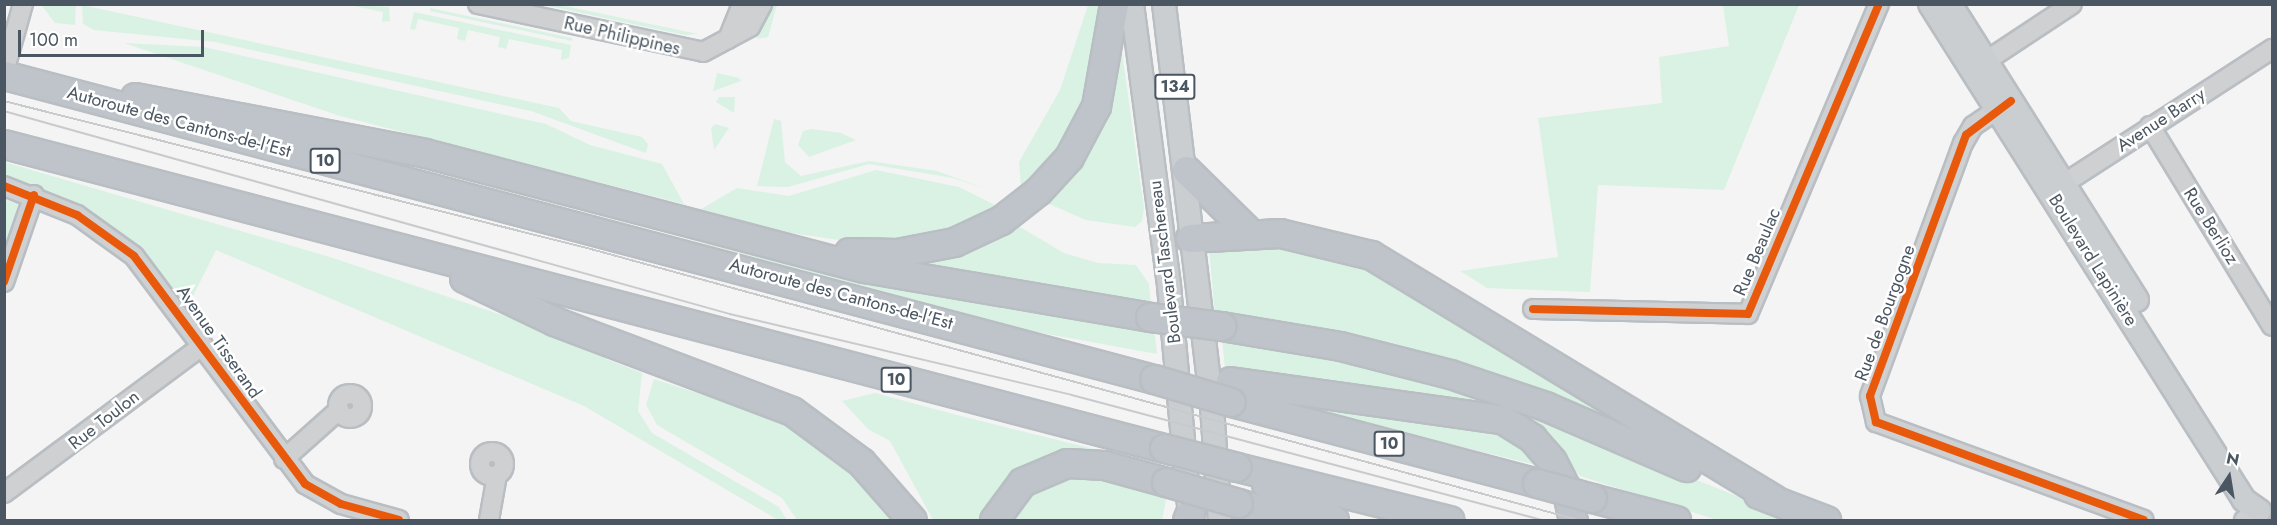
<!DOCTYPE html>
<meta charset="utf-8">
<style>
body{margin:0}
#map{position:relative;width:2277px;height:525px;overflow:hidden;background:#f4f4f4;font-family:Jost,sans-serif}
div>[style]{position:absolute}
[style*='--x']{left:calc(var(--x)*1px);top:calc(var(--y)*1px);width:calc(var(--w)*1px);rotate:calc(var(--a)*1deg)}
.green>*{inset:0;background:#d9f2e3}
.roads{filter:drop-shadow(2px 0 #b9bec3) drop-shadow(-2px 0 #b9bec3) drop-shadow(0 2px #b9bec3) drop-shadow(0 -2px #b9bec3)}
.minor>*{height:18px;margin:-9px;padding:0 9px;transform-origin:9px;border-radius:9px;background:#ced0d2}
.minor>.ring{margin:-9px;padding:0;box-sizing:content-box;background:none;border:18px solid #ced0d2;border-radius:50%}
.major>*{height:22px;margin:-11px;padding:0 11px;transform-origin:11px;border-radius:11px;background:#caced1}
.highway>*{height:27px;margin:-13.5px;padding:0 13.5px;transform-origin:13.5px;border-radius:13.5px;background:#bec4c9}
.tram>*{height:1.5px;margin:-0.75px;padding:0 0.75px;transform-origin:0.75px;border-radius:0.75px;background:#c9cacc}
.bridges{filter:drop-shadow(2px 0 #b9bec3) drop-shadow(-2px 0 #b9bec3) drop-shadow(0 2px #b9bec3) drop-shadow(0 -2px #b9bec3)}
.highway-bridge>*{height:27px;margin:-13.5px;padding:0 13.5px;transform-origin:13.5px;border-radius:13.5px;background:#bec4c9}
.cycleway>*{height:8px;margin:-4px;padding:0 4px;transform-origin:4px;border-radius:4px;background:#e8590c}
span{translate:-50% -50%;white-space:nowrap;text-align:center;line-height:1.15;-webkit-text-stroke:5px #fff;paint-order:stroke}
.shield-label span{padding:2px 4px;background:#fff;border:2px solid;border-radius:4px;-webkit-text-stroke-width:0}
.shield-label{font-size:16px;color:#4a5661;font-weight:700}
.street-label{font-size:18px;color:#4a5661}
.frame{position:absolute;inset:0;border:6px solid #4a5661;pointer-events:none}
.north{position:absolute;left:2199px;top:447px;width:60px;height:60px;-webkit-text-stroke:4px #fff;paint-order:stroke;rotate:12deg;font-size:16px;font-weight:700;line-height:24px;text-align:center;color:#4a5661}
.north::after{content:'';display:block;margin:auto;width:21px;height:27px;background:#4a5661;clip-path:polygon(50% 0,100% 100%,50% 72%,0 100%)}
.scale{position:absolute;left:18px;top:30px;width:186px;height:27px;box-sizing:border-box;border:3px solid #4a5661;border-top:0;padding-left:8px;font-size:18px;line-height:21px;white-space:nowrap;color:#4a5661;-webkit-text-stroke:4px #fff;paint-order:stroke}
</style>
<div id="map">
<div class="green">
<i style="clip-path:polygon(76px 5px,75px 25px,55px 23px,42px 6px)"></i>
<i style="clip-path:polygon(82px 5px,559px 108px,571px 121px,642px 137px,648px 144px,646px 153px,531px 111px,215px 42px,94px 30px,83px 24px)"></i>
<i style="clip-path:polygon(349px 5px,389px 7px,390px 21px,382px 22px,383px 12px)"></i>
<i style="clip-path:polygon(544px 5px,560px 5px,698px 34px,685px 35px)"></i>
<i style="clip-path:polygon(772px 5px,777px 5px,768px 37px,757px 39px)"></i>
<i style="clip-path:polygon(1088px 5px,1104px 5px,1097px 67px,1070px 137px,1021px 187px,1019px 162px,1060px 90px)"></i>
<i style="clip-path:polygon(1723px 5px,1799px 5px,1724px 190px,1598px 185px,1590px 292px,1487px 288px,1460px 271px,1558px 257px,1538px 118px,1662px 103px,1659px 57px,1729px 46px)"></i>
<i style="clip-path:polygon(430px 8px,572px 38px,572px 41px,430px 11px)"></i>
<i style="clip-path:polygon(414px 12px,571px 45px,569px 58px,561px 60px,562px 50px,509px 39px,506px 49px,498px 47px,500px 37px,468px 30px,465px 41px,457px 39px,459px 28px,418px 19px,415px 30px,410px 29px)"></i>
<i style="clip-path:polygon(1120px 39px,1144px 208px,1142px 221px,1135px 227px,1086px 220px,1040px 200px)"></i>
<i style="clip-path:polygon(124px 43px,204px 47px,546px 124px,590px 145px,662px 164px,684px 204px,340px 116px)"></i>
<i style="clip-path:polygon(717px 73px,739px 78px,741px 81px,713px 91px)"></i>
<i style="clip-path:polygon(719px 97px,735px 97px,734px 113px,716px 102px)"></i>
<i style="clip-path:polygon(774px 119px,781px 121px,785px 162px,801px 176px,869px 161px,937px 171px,989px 190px,953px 178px,869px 164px,788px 187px,757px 186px)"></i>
<i style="clip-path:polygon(715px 124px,729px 128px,714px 150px,711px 128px)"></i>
<i style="clip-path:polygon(811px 129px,841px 133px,856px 140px,809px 157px,798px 145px,803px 131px)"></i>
<i style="clip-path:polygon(4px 162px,330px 257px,609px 351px,606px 359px,642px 373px,638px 411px,652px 433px,779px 507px,787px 520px,778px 520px,584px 406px,216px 250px,188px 306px,119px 231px,66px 198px,5px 177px)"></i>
<i style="clip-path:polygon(876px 170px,959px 187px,997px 206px,984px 218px,916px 240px,853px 242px,784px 232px,701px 209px,737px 188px,789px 196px)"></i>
<i style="clip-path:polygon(5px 200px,18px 203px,5px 258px)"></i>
<i style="clip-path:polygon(1012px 222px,1064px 253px,1098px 263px,1136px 265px,1149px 284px,1151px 306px,1002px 286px,896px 259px)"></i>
<i style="clip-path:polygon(707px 239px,1154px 327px,1157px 354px,1031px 331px,705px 244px)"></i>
<i style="clip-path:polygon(1251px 243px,1346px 254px,1647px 434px,1215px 314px,1209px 248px)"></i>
<i style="clip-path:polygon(1222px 338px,1468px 389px,1797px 520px,1717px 520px,1580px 476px,1545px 434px,1225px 369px)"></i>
<i style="clip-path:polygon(654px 379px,785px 422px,846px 467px,895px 520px,797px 520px,782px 498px,657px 425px,646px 405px)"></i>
<i style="clip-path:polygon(875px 393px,961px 416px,1106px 452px,1086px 455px,986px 520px,933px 520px,890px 441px,868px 429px,842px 401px)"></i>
<i style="clip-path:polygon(1296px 400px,1492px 425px,1549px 468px,1295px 406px)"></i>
<i style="clip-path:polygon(1082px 471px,1168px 491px,1162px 520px,1003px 520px,1020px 496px)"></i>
</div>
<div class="roads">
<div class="minor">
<i style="--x:478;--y:4;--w:230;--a:12"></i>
<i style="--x:703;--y:52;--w:53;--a:-28"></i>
<i style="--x:750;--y:27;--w:26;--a:-62"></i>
<i style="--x:728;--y:39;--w:38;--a:-68"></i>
<i style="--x:1986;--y:61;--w:103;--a:-33.5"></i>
<i style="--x:4;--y:72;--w:71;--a:-74.4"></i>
<i style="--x:2007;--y:103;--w:41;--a:145.9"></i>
<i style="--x:1973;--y:126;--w:20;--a:120"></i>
<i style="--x:1963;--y:143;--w:270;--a:110.2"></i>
<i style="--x:1870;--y:396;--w:27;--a:77"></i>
<i style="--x:1876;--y:422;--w:285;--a:20.1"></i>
<i style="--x:2150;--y:126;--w:234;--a:58.6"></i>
<i style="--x:4;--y:186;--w:79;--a:21.7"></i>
<i style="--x:77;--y:215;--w:70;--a:35.7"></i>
<i style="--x:134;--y:256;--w:285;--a:53.1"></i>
<i style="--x:305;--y:484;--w:41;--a:29.1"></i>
<i style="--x:341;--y:504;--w:60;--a:15.4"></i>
<i style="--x:2054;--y:190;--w:260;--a:-32.9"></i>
<i style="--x:4;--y:282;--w:92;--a:-71"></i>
<i style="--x:1533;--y:309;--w:215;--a:1.3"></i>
<i style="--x:1748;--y:314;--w:337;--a:-67.1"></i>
<i class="ring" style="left:338px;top:394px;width:6px;height:6px"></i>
<i class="ring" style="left:480px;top:452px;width:6px;height:6px"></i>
<i style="--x:284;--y:459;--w:74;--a:-41.7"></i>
<i style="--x:4;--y:493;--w:248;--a:-36.6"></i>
<i style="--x:489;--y:520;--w:46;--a:-79.9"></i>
<i style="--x:2244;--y:520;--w:18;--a:-29"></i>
</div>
<div class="major">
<i style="--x:1132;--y:4;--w:284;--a:82.5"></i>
<i style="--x:1169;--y:286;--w:219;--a:84.8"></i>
<i style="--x:1164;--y:4;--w:406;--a:83.2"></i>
<i style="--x:1212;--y:407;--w:113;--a:86"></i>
<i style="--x:1930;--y:4;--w:587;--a:57.66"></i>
<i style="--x:2244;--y:500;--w:19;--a:35"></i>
<i style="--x:1950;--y:4;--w:350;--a:57.7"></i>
</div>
<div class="highway">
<i style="--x:4;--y:75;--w:1190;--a:14.81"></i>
<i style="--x:135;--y:97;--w:295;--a:10.9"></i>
<i style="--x:425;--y:153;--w:454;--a:14.7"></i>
<i style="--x:864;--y:268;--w:290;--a:9.7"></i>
<i style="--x:4;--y:144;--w:1199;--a:14.69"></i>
<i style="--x:1186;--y:170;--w:90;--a:44.5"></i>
<i style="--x:1190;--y:238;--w:90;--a:-3.2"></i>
<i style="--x:1280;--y:233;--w:94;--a:13.6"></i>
<i style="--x:1371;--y:255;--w:471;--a:31.2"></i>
<i style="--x:849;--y:252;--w:48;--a:1.2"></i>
<i style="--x:897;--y:253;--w:58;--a:-10.9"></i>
<i style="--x:954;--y:242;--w:52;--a:-25.1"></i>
<i style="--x:1001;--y:220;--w:47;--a:-38.1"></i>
<i style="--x:1038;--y:191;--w:46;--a:-47.6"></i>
<i style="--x:1069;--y:157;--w:58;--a:-62.1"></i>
<i style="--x:1096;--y:106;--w:104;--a:-80"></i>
<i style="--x:464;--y:278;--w:100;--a:25.5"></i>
<i style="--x:554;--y:321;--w:254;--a:20.7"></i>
<i style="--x:792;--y:411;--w:86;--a:36.5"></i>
<i style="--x:861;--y:462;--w:77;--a:48.7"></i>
<i style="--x:1221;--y:326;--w:121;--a:9.5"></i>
<i style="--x:1340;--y:346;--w:114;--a:14.3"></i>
<i style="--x:1450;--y:374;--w:100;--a:18.6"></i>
<i style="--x:1545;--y:406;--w:154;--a:23.4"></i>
<i style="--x:1230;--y:381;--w:275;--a:8"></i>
<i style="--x:1502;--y:419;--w:36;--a:32"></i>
<i style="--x:1532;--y:438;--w:30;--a:49"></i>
<i style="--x:1552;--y:461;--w:30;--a:63"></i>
<i style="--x:1566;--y:488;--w:33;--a:78"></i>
<i style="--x:1231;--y:402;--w:317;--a:14.8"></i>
<i style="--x:1237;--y:467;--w:219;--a:14"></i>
<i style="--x:1266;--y:484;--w:77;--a:27.9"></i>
<i style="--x:1758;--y:494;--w:73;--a:20.9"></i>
<i style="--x:1592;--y:498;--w:87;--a:14.7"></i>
<i style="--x:1238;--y:503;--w:60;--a:16.3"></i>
<i style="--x:994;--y:520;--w:47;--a:-53.6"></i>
<i style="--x:1022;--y:482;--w:49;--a:-22.9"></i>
<i style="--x:1067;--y:463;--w:37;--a:3"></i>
<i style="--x:1104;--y:465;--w:64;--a:15.3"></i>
<i style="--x:1187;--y:520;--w:8;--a:-67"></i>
</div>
</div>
<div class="tram">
<i style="--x:4;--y:101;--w:605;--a:14.15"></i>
<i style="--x:591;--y:249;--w:1024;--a:15.35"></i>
<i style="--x:4;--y:111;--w:754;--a:15.62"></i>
<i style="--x:730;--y:314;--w:351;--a:13.3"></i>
<i style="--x:1072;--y:395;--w:485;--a:14.9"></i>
</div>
<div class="bridges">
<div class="highway-bridge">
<i style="--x:1150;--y:317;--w:72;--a:7.2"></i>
<i style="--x:1154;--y:379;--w:80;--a:16.6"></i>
<i style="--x:1164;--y:448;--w:75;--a:14.6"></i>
<i style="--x:1166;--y:482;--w:75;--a:16.3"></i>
<i style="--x:1537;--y:483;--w:57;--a:15.3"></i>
</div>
</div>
<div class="cycleway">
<i style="--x:2011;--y:101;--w:56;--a:142.9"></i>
<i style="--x:1966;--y:135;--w:278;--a:110.2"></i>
<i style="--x:1870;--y:396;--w:27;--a:77"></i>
<i style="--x:1876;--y:422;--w:285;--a:20.1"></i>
<i style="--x:4;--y:186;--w:79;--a:21.7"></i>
<i style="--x:77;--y:215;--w:70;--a:35.7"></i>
<i style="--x:134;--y:256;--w:285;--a:53.1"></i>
<i style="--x:305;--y:484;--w:41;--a:29.1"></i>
<i style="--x:341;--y:504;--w:60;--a:15.4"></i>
<i style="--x:4;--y:282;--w:92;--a:-71"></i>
<i style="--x:1533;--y:309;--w:215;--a:1.3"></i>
<i style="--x:1748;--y:314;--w:337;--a:-67.1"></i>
</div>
<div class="shield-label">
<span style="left:1175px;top:87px">134</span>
<span style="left:325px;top:161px">10</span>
<span style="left:896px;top:380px">10</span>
<span style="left:1389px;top:444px">10</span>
</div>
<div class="street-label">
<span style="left:622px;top:36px;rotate:13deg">Rue Philippines</span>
<span style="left:2161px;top:120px;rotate:-33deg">Avenue Barry</span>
<span style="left:179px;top:122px;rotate:15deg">Autoroute des Cantons-de-l'Est</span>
<span style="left:2211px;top:226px;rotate:58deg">Rue Berlioz</span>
<span style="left:1757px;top:252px;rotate:-67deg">Rue Beaulac</span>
<span style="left:2093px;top:260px;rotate:58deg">Boulevard Lapinière</span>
<span style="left:1165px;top:262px;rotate:-97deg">Boulevard Taschereau</span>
<span style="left:841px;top:294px;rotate:15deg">Autoroute des Cantons-de-l'Est</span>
<span style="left:1885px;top:313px;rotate:-70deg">Rue de Bourgogne</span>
<span style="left:219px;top:342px;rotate:55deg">Avenue Tisserand</span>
<span style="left:104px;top:420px;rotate:-38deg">Rue Toulon</span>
</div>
<div class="frame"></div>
<div class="north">N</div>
<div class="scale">100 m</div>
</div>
